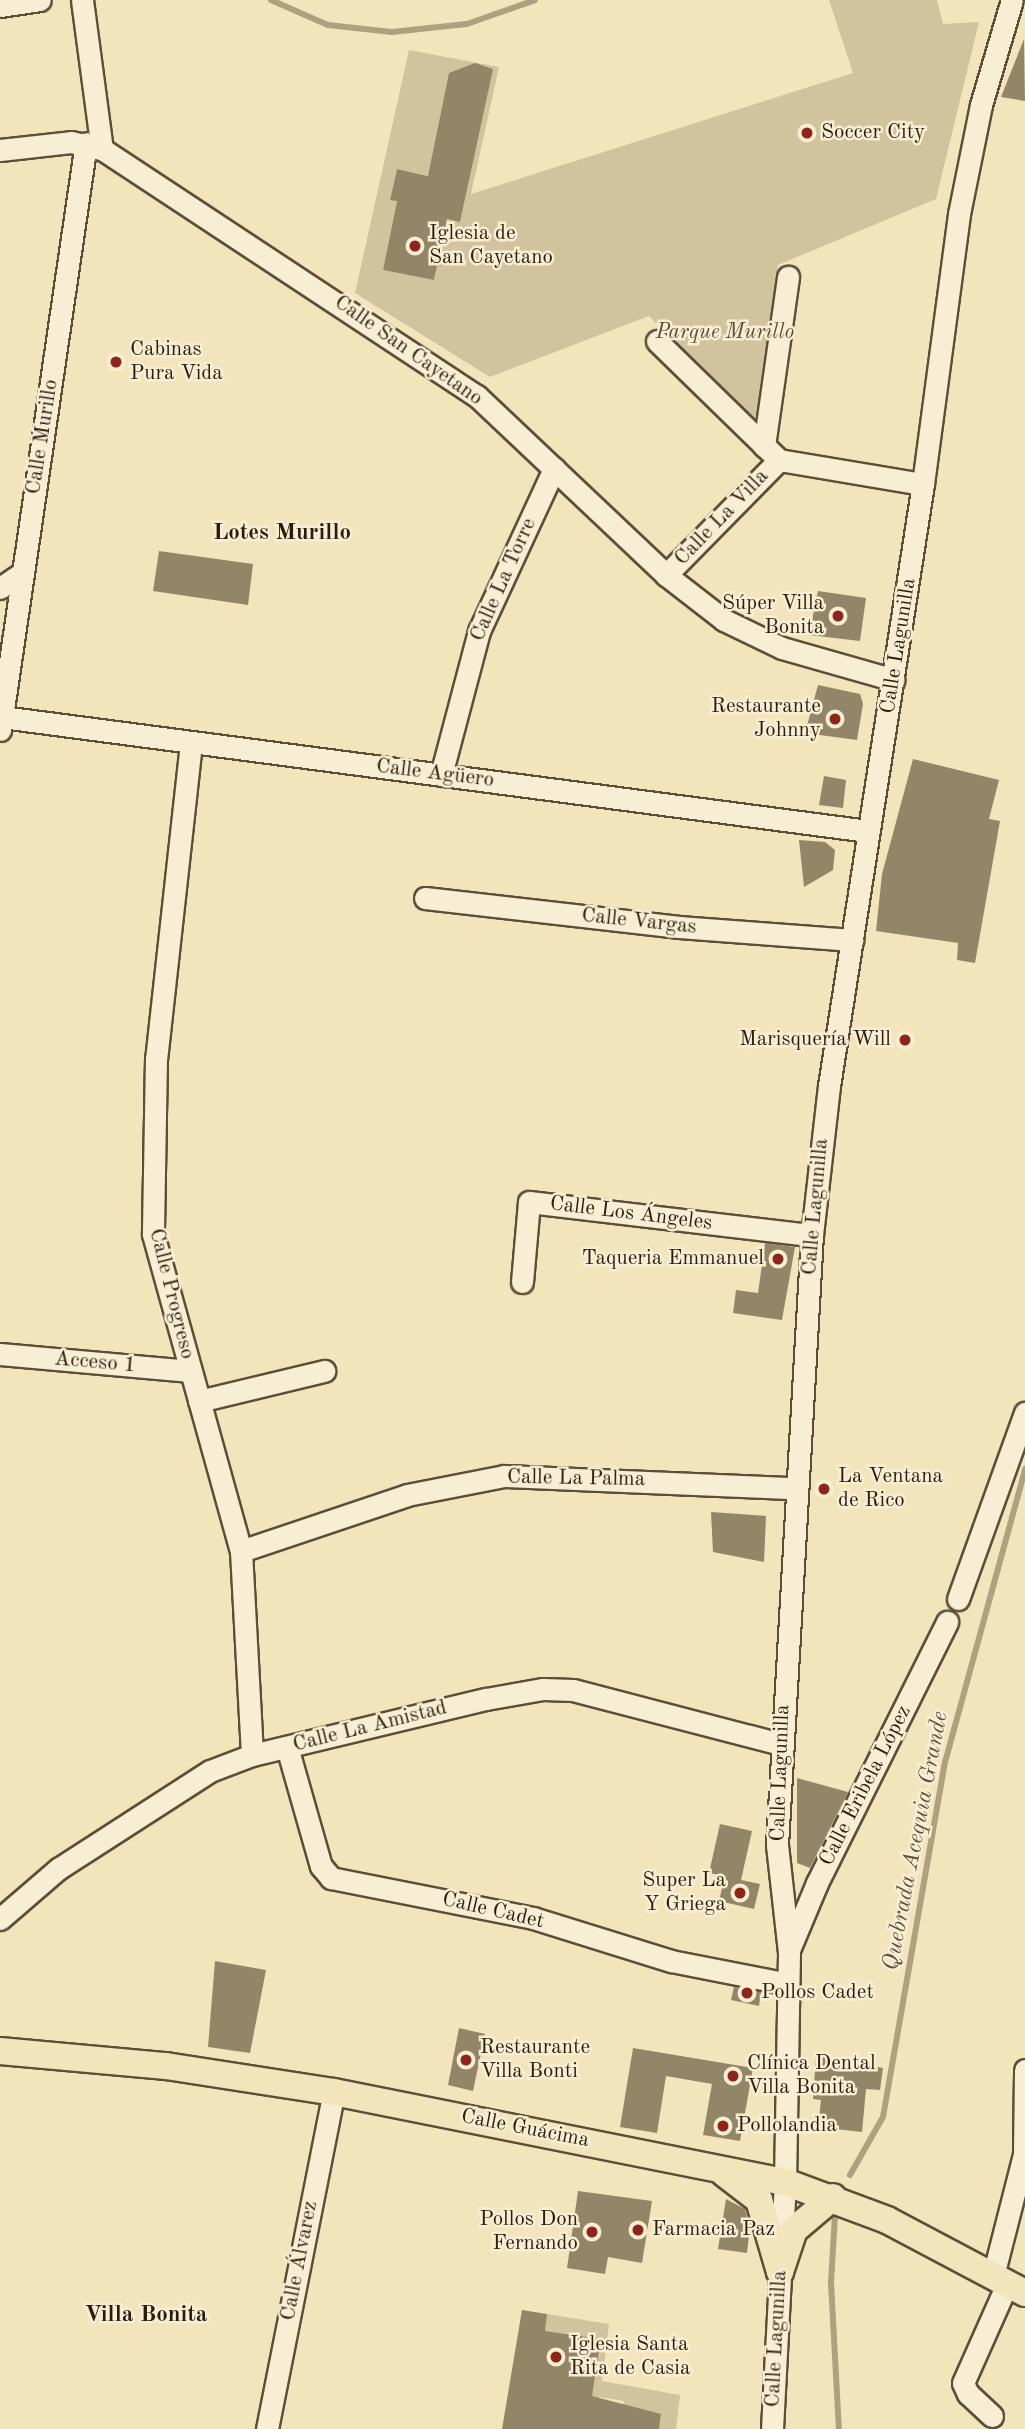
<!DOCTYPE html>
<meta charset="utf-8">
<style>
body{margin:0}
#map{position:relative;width:1025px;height:2429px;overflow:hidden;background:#f3e5bb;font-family:"Old Standard TT",serif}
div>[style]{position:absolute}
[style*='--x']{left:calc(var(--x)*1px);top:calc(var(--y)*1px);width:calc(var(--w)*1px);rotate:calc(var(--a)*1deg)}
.green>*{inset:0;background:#d1c39d}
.stream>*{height:6px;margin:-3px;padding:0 3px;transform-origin:3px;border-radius:3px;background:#afa180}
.building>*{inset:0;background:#938567}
.roads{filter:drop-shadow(2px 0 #5d4e38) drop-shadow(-2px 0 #5d4e38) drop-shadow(0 2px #5d4e38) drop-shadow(0 -2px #5d4e38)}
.minor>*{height:21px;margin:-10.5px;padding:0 10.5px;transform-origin:10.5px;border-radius:10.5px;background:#f7eed3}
.major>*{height:26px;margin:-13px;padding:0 13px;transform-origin:13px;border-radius:13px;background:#f3e5bb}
.dots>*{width:19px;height:19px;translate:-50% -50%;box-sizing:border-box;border:4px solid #f7eed3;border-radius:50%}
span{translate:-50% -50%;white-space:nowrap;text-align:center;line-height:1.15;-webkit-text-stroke:5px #f7eed3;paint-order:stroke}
.poi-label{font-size:21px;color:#2b1c0d}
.left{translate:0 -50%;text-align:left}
.right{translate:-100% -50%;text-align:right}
.park-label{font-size:21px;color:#5d4e38;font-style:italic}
.street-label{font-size:21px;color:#2b1c0d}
.neighbourhood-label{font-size:23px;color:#2b1c0d;font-weight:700}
.water-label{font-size:23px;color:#60513b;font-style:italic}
</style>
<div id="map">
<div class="green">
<i style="clip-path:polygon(evenodd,829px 0,937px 0,943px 24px,979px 22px,936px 199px,778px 265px,758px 417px,750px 423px,649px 316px,490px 377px,355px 293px,409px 50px,499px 67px,471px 194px,853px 73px,829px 0,397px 169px,468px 184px,460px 221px,447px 219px,434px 280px,383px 270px,397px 201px,390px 199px,397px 169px)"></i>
<i style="clip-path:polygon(547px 2314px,609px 2324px,602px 2381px,680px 2395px,676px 2429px,659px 2429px,661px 2414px,623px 2408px,624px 2401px,599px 2397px,598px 2405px,542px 2375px,594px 2383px,601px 2339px,545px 2331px)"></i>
</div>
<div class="stream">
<i style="--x:271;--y:0;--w:62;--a:23.7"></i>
<i style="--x:328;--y:25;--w:64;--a:6.2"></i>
<i style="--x:392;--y:32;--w:75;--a:-6.1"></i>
<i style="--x:467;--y:24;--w:72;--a:-19.4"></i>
<i style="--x:850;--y:2175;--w:67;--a:-60.4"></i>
<i style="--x:883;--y:2117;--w:356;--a:-80.1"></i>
<i style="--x:944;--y:1766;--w:308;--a:-74.7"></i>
<i style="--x:835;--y:2215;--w:68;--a:93.4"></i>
<i style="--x:831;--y:2283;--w:146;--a:86.9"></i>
</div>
<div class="building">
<i style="clip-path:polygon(1024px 39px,1025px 101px,1001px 97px)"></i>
<i style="clip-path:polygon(475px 63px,493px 69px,460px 222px,447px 219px,434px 280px,383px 270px,397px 201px,390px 200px,397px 169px,428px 176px,449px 73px)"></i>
<i style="clip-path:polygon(159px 551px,253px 564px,248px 605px,153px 591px)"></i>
<i style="clip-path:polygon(818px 591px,866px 598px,860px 641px,809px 635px)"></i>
<i style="clip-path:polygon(818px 685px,860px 694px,863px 704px,857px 740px,805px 733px)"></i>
<i style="clip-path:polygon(913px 759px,999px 780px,989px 819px,1000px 821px,975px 963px,957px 960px,958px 943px,876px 931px,882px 874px)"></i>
<i style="clip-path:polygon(824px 776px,846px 780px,843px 808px,819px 805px)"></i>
<i style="clip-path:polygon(799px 840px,825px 842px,835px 850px,833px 870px,804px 887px)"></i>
<i style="clip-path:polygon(765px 1243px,795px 1247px,782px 1320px,733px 1313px,736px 1290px,758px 1293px)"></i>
<i style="clip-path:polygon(711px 1512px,766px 1516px,764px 1562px,713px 1552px)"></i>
<i style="clip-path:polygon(797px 1778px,848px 1792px,810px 1868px,797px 1863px)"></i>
<i style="clip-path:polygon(720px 1824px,752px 1831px,741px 1880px,760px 1884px,754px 1909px,719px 1901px,725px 1876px,709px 1873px)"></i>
<i style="clip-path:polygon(215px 1961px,266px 1970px,250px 2053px,208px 2047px)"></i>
<i style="clip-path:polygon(734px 1987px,761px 1992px,759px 2006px,731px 2000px)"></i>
<i style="clip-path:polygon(459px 2028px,485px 2034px,473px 2091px,448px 2085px)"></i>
<i style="clip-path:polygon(633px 2048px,753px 2068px,740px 2141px,703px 2135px,712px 2084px,666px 2076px,657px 2133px,620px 2127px)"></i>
<i style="clip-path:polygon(816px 2055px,883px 2068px,880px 2090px,866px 2089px,862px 2132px,818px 2127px,821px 2100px,813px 2099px)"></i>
<i style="clip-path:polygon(578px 2191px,652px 2201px,642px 2263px,608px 2257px,605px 2274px,567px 2268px)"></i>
<i style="clip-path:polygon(726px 2199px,745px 2209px,750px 2226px,747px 2253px,718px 2249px)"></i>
<i style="clip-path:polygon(522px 2310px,547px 2314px,545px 2331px,601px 2339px,592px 2396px,661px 2414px,659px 2429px,502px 2429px)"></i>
</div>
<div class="roads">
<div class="minor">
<i style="--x:82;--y:0;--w:150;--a:82.4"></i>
<i style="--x:0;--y:6;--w:40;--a:-8.5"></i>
<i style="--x:0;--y:150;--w:71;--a:-6.4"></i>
<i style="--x:71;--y:142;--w:32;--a:13"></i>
<i style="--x:102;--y:149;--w:449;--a:33.4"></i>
<i style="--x:477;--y:396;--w:260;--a:43.4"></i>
<i style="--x:666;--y:575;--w:73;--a:37.8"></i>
<i style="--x:724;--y:620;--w:64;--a:25.8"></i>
<i style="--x:782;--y:648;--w:116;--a:15.9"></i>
<i style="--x:657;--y:341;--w:170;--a:44.3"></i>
<i style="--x:779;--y:460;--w:146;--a:9.5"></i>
<i style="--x:764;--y:446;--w:171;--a:-81.9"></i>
<i style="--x:666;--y:575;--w:161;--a:-45.5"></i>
<i style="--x:0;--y:588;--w:27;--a:-34"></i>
<i style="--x:2;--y:717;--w:873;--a:7.5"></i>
<i style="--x:0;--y:730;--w:593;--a:-81.67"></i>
<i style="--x:191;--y:743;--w:317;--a:96.3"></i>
<i style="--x:156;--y:1058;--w:176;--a:91"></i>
<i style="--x:153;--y:1234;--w:329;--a:74.5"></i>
<i style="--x:241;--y:1551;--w:204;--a:86.9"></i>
<i style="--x:441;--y:775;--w:149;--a:-75.2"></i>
<i style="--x:479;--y:631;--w:179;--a:-65.2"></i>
<i style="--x:425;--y:898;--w:256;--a:6.5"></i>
<i style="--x:679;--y:927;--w:174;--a:4.3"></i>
<i style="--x:522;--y:1282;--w:80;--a:-85"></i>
<i style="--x:529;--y:1202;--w:285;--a:6.7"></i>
<i style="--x:0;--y:1354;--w:191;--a:5.1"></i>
<i style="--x:199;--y:1401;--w:129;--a:-13.5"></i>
<i style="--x:241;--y:1551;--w:175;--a:-18.6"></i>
<i style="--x:407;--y:1495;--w:99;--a:-11.1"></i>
<i style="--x:504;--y:1476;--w:292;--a:2.4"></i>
<i style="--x:958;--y:1599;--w:198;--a:-70.2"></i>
<i style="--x:287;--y:1747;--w:124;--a:74.1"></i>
<i style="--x:321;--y:1866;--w:16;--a:50"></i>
<i style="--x:331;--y:1878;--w:206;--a:11.2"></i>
<i style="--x:533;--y:1918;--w:145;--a:17.3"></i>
<i style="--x:671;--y:1961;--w:119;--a:11.1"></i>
<i style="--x:0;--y:1919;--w:77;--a:-40.8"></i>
<i style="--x:58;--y:1869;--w:181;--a:-32.8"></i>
<i style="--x:210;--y:1771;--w:45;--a:-20.9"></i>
<i style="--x:252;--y:1755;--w:241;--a:-13.5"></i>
<i style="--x:486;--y:1699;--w:58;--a:-10"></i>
<i style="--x:543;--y:1689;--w:30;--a:2"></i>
<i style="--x:573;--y:1690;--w:215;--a:14.6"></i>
<i style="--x:789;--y:1950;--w:73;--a:-67.3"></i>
<i style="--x:817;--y:1883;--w:292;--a:-63.5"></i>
<i style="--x:993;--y:2276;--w:126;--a:-75.7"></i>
<i style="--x:1024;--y:2154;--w:84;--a:-89.3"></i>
<i style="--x:992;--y:2416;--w:33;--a:-137"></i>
<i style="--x:968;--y:2394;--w:12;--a:-114"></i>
<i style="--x:963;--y:2383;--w:108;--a:-66"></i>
<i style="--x:267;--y:2429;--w:344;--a:-78.8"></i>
<i style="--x:772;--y:2429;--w:247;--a:-87"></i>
<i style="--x:785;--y:2182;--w:230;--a:-89"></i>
<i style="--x:789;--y:1952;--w:108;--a:-96.4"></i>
<i style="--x:777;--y:1845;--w:611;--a:-86.72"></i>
<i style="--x:812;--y:1235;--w:150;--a:-83.5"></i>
<i style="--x:829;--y:1086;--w:609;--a:-81.13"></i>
<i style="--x:923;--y:484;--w:272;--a:-82.4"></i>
<i style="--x:959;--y:214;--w:111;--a:-78.6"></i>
<i style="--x:981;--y:105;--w:109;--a:-73.6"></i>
</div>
<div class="major">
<i style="--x:0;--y:2051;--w:167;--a:5.2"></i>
<i style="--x:166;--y:2066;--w:170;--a:8.8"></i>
<i style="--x:334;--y:2092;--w:460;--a:11.3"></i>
<i style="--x:785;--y:2182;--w:109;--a:20.4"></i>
<i style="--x:887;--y:2220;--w:156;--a:27.9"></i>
<i style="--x:725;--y:2174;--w:43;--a:37.4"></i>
<i style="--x:759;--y:2200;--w:75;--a:73.7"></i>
<i style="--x:780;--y:2272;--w:44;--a:-71.6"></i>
<i style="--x:794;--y:2230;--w:51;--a:-40.2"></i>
</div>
</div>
<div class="dots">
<i style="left:807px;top:133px;background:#8f2418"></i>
<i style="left:415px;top:246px;background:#8f2418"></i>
<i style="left:116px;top:362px;background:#8f2418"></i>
<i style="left:838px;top:616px;background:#8f2418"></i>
<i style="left:835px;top:719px;background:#8f2418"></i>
<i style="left:905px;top:1040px;background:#8f2418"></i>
<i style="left:778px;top:1259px;background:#8f2418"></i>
<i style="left:824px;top:1489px;background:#8f2418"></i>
<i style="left:740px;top:1893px;background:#8f2418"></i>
<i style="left:747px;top:1993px;background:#8f2418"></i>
<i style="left:466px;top:2060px;background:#8f2418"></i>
<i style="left:733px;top:2076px;background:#8f2418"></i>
<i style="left:723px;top:2126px;background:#8f2418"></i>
<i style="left:638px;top:2230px;background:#8f2418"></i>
<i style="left:592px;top:2232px;background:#8f2418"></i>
<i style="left:556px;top:2357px;background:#8f2418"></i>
</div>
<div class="poi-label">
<span class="left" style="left:821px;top:133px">Soccer City</span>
<span class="left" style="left:429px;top:246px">Iglesia de<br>San Cayetano</span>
<span class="left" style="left:130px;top:362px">Cabinas<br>Pura Vida</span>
<span class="right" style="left:824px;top:616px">Súper Villa<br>Bonita</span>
<span class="right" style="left:821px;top:719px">Restaurante<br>Johnny</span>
<span class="right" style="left:891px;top:1040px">Marisquería Will</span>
<span class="right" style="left:764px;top:1259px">Taqueria Emmanuel</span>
<span class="left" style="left:838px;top:1489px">La Ventana<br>de Rico</span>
<span class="right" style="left:726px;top:1893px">Super La<br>Y Griega</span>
<span class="left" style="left:761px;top:1993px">Pollos Cadet</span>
<span class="left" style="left:480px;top:2060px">Restaurante<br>Villa Bonti</span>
<span class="left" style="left:747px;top:2076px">Clínica Dental<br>Villa Bonita</span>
<span class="left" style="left:737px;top:2126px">Pollolandia</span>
<span class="right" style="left:578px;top:2232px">Pollos Don<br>Fernando</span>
<span class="left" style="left:652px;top:2230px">Farmacia Paz</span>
<span class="left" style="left:570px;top:2357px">Iglesia Santa<br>Rita de Casia</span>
</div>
<div class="park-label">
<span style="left:725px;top:333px">Parque Murillo</span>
</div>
<div class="street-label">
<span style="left:408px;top:351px;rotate:35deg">Calle San Cayetano</span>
<span style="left:43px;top:437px;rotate:-81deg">Calle Murillo</span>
<span style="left:722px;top:518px;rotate:-46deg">Calle La Villa</span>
<span style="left:504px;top:580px;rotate:-66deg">Calle La Torre</span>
<span style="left:899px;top:646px;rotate:-81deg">Calle Lagunilla</span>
<span style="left:435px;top:774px;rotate:7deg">Calle Agüero</span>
<span style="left:639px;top:922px;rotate:6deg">Calle Vargas</span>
<span style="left:816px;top:1207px;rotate:-85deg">Calle Lagunilla</span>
<span style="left:631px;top:1214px;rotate:7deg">Calle Los Ángeles</span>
<span style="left:171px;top:1294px;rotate:76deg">Calle Progreso</span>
<span style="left:95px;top:1363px;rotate:5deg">Acceso 1</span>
<span style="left:576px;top:1479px;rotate:1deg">Calle La Palma</span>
<span style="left:370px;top:1727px;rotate:-14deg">Calle La Amistad</span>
<span style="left:781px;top:1773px;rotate:-88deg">Calle Lagunilla</span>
<span style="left:866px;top:1786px;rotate:-63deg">Calle Eribela López</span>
<span style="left:493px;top:1911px;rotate:13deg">Calle Cadet</span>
<span style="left:525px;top:2129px;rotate:11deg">Calle Guácima</span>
<span style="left:300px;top:2261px;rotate:-79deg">Calle Álvarez</span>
<span style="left:777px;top:2339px;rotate:-87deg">Calle Lagunilla</span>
</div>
<div class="neighbourhood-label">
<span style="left:282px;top:533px">Lotes Murillo</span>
<span style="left:146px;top:2315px">Villa Bonita</span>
</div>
<div class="water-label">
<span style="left:916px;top:1841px;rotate:-79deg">Quebrada Acequia Grande</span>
</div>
</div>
